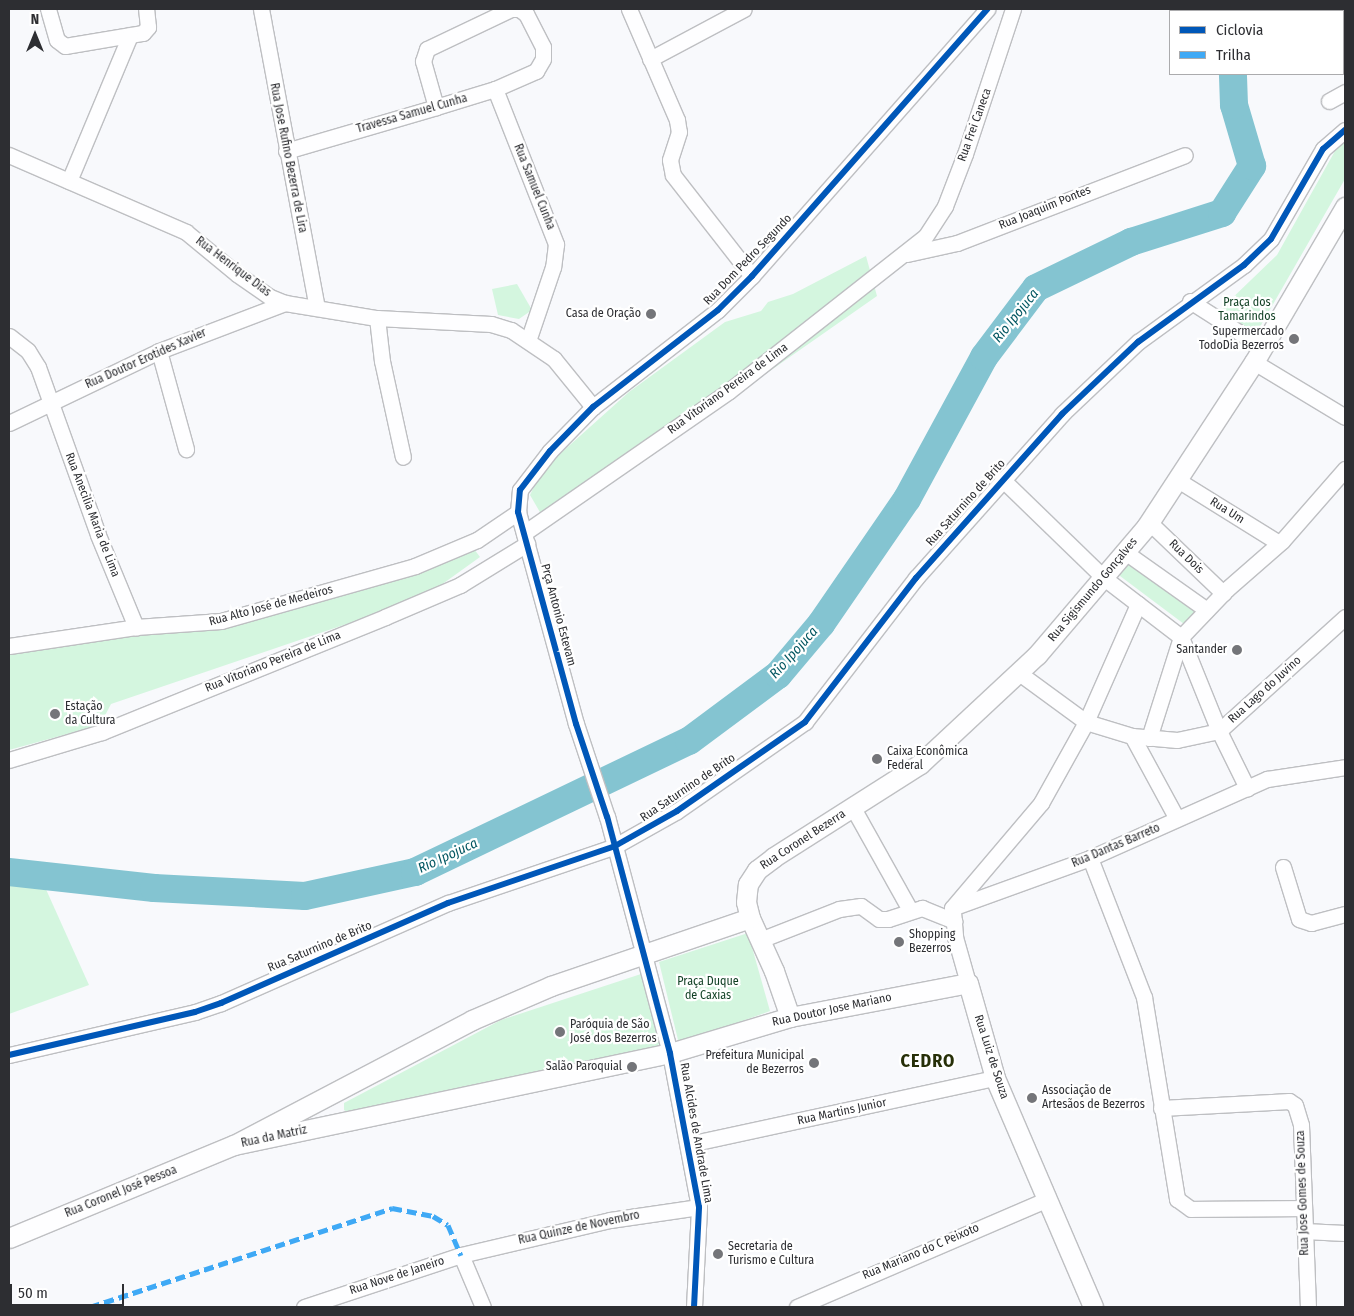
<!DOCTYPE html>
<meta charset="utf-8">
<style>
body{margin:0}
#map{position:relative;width:1354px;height:1316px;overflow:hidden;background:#f8f9fc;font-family:"Fira Sans Condensed",sans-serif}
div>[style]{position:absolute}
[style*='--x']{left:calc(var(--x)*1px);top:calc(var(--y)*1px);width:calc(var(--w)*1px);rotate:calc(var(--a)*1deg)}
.green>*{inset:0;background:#d4f6df}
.river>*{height:28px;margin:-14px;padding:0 14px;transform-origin:14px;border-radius:14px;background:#84c4d1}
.roads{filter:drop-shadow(1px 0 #bebfc2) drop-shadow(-1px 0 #bebfc2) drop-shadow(0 1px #bebfc2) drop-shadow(0 -1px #bebfc2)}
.minor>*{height:15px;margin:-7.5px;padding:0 7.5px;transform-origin:7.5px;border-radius:7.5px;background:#fefeff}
.major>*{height:19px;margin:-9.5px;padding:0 9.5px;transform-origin:9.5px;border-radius:9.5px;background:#fefeff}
.quiet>*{height:5px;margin-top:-2.5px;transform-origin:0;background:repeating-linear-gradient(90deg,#3fa9f5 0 10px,transparent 0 15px)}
.cycleway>*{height:6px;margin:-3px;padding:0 3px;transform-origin:3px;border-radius:3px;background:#0057b8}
.dots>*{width:14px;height:14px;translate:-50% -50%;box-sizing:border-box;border:2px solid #fff;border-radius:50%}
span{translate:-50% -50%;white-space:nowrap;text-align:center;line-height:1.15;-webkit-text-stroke:4.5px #fff;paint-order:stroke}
.street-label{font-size:12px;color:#2d2e32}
.park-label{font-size:12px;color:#0f3f23}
.poi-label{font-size:12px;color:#2d2e32}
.right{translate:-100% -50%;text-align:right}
.left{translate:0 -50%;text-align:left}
.water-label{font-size:14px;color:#025661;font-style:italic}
.district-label{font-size:18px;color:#273008;font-weight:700;letter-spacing:1px}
.frame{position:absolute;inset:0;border:10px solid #2d2e32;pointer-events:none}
.legend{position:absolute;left:1169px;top:10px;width:175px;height:65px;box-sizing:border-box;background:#fff;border:1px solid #ababad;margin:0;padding:6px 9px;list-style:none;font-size:15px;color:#2d2e32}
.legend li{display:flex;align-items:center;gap:10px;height:25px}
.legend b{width:25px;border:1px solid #ababad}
.north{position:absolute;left:10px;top:10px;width:50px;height:50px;-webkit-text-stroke:4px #fff;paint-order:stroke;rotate:0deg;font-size:14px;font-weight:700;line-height:20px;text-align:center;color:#2d2e32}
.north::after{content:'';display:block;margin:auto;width:18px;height:22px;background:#2d2e32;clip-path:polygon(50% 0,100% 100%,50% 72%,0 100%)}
.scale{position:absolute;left:10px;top:1284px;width:114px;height:22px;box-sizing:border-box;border:2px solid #2d2e32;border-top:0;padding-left:6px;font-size:15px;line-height:18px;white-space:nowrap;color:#2d2e32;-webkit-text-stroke:4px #fff;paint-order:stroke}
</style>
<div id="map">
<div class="green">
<i style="clip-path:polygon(1345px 133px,1345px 179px,1253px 339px,1220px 314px,1224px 306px,1277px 255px)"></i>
<i style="clip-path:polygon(866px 256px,877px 296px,548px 526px,530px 495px,542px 470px,629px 392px,725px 322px,761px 311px,768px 302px,793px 294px)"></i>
<i style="clip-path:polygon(517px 284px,532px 310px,519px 319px,498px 315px,492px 289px)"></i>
<i style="clip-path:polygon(474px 549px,480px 557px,423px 598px,111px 704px,100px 725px,9px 750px,9px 650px,139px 631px,214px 629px)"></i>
<i style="clip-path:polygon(1129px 560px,1201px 611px,1188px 627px,1116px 573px)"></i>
<i style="clip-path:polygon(9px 875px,40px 876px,89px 985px,9px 1014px)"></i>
<i style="clip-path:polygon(748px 933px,770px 1011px,679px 1044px,659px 962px)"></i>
<i style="clip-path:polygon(641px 974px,661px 1039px,657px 1048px,351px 1114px,344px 1110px,344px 1103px,501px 1020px)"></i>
</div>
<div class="river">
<i style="--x:1234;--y:11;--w:2;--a:-90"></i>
<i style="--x:9;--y:872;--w:146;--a:6.3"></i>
<i style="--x:154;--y:888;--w:151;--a:3"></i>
<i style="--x:305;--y:896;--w:113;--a:-12.3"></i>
<i style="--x:415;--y:872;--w:304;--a:-25.6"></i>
<i style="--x:689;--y:741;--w:111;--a:-36.6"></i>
<i style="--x:778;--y:675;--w:67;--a:-49.9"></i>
<i style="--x:821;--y:624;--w:152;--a:-55.5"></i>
<i style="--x:907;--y:499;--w:162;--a:-61.5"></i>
<i style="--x:984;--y:357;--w:86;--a:-53"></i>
<i style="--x:1036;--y:288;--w:106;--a:-25.8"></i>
<i style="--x:1131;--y:242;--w:96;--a:-17.7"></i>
<i style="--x:1222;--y:213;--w:56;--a:-57.4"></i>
<i style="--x:1252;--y:166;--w:64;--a:-106.4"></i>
<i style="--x:1234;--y:105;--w:31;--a:-92"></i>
</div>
<div class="roads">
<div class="minor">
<i style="--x:48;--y:9;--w:32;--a:74"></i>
<i style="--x:57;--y:40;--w:10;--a:37"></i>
<i style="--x:65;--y:46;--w:79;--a:-9.5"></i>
<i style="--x:143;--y:33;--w:8;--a:-50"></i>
<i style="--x:148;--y:27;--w:18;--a:-96"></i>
<i style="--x:261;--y:9;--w:304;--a:79.4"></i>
<i style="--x:629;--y:9;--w:121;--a:66.6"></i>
<i style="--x:677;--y:120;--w:12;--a:81"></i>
<i style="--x:679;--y:132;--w:29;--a:108"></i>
<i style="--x:670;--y:160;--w:15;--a:79"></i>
<i style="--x:673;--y:175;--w:128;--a:52"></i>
<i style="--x:650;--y:59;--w:106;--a:-28"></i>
<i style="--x:495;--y:89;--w:167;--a:68.5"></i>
<i style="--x:556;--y:244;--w:23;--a:97"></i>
<i style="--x:553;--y:267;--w:75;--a:108.7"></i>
<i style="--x:1329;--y:101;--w:18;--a:-29"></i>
<i style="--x:286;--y:151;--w:156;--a:-16.3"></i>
<i style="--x:436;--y:107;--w:62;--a:-17"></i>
<i style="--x:495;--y:89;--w:45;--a:-23.7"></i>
<i style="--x:536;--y:71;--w:14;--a:-60"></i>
<i style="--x:543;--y:59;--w:12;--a:-90"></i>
<i style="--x:543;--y:47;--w:37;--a:-117"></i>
<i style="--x:526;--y:14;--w:9;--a:-144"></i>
<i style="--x:519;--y:9;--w:8;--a:180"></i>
<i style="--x:511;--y:9;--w:93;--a:154.5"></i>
<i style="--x:427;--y:49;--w:13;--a:108"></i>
<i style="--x:423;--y:61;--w:48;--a:74.2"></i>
<i style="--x:9;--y:155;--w:193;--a:23.5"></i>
<i style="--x:186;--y:232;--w:66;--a:39.5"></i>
<i style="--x:237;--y:274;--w:40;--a:34.9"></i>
<i style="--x:270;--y:297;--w:16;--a:22"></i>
<i style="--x:285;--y:303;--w:93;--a:9.3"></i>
<i style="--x:377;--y:318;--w:114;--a:3"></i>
<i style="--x:491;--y:324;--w:21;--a:17"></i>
<i style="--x:511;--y:330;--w:52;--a:34"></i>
<i style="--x:554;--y:359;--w:62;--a:50.9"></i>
<i style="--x:69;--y:181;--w:158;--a:-67.3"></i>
<i style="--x:907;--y:254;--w:51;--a:-12.4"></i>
<i style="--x:957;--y:243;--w:244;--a:-21.1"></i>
<i style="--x:1190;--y:301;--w:85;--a:32.6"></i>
<i style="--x:377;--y:318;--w:43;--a:83.4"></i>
<i style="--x:382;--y:361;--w:98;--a:77.7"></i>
<i style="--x:9;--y:336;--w:24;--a:38"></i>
<i style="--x:28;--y:351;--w:19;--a:58"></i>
<i style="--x:38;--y:367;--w:178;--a:70.3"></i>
<i style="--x:98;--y:535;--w:100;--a:67.6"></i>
<i style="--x:159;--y:351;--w:102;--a:74.6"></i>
<i style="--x:1254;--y:362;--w:106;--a:31.1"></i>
<i style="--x:9;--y:423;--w:166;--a:-25.6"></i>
<i style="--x:159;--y:351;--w:135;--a:-20.9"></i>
<i style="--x:1002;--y:479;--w:142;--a:44.1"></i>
<i style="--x:1104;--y:578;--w:97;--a:37.5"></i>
<i style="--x:1181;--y:637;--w:101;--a:68"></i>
<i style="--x:1219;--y:731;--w:64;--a:63.8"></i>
<i style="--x:1176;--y:479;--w:121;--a:31.9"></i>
<i style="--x:1149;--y:522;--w:103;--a:43.8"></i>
<i style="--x:524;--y:533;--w:249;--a:-34.7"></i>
<i style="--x:729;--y:391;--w:249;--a:-38.2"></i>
<i style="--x:925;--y:237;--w:37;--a:-57"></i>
<i style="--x:945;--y:206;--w:56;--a:-69"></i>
<i style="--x:965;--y:154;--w:153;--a:-71.7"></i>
<i style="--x:1125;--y:552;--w:100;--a:35.3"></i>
<i style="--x:9;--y:646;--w:128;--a:-8.5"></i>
<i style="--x:136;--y:627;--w:85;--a:-4"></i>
<i style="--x:221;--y:621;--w:202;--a:-15.8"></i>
<i style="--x:415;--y:566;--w:67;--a:-22.8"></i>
<i style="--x:477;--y:540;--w:50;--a:-34.3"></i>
<i style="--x:1019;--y:673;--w:83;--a:36.2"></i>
<i style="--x:1086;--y:722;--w:48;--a:16.9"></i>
<i style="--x:1132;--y:736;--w:45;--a:5.1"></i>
<i style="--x:1177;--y:740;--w:43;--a:-12.1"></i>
<i style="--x:1219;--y:731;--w:170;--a:-42.1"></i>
<i style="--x:1132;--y:736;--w:94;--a:61.5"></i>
<i style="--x:1149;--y:738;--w:106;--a:-72.4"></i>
<i style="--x:1181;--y:637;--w:66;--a:-46.2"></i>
<i style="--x:1227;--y:589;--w:73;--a:-41.1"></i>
<i style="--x:1282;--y:541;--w:96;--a:-48.8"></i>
<i style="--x:9;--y:760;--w:97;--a:-16.8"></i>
<i style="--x:102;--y:732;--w:305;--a:-22.1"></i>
<i style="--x:385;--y:617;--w:82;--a:-23.1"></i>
<i style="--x:460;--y:585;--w:79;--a:-31.5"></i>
<i style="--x:853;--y:808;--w:117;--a:60.8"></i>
<i style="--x:1090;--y:858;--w:149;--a:68.8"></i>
<i style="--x:1144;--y:997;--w:205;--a:80.7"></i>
<i style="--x:1177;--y:1199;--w:17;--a:36"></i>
<i style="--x:1191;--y:1209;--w:111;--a:-0.5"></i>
<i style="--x:1283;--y:867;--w:54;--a:72.9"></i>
<i style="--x:1299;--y:919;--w:13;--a:18"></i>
<i style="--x:1311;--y:923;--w:35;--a:-15"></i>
<i style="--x:952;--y:908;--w:147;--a:-19.9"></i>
<i style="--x:1090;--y:858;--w:194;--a:-24.1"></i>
<i style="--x:1267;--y:779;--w:79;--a:-8.7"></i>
<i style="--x:952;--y:908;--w:138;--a:-49.7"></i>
<i style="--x:1041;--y:803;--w:93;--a:-60.9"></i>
<i style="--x:1086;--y:722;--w:129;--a:-66.2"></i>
<i style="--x:953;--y:912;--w:25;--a:85"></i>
<i style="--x:955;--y:937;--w:48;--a:74.2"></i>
<i style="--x:760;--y:940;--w:85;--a:-21.4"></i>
<i style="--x:839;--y:909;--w:22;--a:-8"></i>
<i style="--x:861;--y:906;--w:22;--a:36"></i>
<i style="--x:879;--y:919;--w:9;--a:0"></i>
<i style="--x:888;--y:919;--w:36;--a:-18"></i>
<i style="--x:922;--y:908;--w:35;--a:22"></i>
<i style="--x:9;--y:1055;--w:191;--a:-13"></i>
<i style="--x:195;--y:1012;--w:28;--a:-19"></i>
<i style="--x:221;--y:1003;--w:248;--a:-23.8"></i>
<i style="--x:448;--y:903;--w:176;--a:-18.8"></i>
<i style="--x:615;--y:846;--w:71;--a:-29.4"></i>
<i style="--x:677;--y:811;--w:156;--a:-34.8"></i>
<i style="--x:805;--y:722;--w:182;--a:-52.4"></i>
<i style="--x:916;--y:578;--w:220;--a:-48.3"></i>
<i style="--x:1062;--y:414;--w:105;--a:-43.5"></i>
<i style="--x:1138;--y:342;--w:131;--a:-36"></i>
<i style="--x:1244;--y:265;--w:37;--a:-44"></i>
<i style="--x:1271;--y:239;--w:104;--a:-60"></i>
<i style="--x:1323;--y:149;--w:29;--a:-41"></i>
<i style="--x:1161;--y:1108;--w:111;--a:-3.1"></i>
<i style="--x:1272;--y:1102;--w:17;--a:-3"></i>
<i style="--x:1289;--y:1101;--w:7;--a:34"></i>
<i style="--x:1295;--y:1105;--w:21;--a:73"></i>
<i style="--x:1301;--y:1125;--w:182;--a:87.8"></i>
<i style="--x:689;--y:1144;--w:313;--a:-12.2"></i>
<i style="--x:1304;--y:1231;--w:41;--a:2.8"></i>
<i style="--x:461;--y:1255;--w:56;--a:67.1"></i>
<i style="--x:304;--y:1307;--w:165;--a:-18.3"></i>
<i style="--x:461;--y:1255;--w:153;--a:-13.2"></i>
<i style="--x:610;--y:1220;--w:90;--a:-8.3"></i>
<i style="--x:694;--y:1307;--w:100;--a:-87.1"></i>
<i style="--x:699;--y:1207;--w:157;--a:-100.7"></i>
<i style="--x:670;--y:1053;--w:244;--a:-104.9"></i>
<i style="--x:607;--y:817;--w:98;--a:-108.4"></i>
<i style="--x:576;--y:724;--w:220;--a:-105.3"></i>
<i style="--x:518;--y:512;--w:22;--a:-85"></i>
<i style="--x:520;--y:490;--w:49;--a:-52.4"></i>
<i style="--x:550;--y:451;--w:62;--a:-45.7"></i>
<i style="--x:593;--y:407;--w:158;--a:-37.8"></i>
<i style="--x:718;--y:310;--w:48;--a:-45"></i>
<i style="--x:752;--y:276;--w:356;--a:-48.6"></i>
<i style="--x:797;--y:1307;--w:271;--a:-23.3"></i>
</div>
<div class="major">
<i style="--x:790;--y:1017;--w:49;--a:-109.2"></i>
<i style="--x:774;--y:971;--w:58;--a:-114.4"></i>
<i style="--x:750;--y:918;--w:16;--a:-104"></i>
<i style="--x:746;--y:902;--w:18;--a:-84"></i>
<i style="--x:748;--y:884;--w:17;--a:-57"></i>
<i style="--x:757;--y:870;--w:21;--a:-37"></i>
<i style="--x:774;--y:857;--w:173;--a:-32.5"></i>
<i style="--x:920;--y:764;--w:160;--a:-43"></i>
<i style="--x:1037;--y:655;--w:168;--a:-49.6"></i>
<i style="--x:1146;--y:527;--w:197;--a:-56.8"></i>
<i style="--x:1254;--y:362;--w:180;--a:-59.6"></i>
<i style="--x:234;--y:1145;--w:446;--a:-11.9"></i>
<i style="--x:670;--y:1053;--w:125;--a:-16.7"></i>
<i style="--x:790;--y:1017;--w:181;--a:-10.8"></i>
<i style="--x:968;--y:983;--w:99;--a:74.1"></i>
<i style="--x:995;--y:1078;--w:249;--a:66.8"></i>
<i style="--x:9;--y:1238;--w:243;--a:-22.5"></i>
<i style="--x:234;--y:1145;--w:269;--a:-27.7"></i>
<i style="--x:472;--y:1020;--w:86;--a:-23.3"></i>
<i style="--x:551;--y:986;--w:210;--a:-18.9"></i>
</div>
</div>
<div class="quiet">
<i style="--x:90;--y:1307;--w:318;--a:-18.1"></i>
<i style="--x:392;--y:1208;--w:42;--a:11"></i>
<i style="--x:433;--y:1216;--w:17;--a:31"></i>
<i style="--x:448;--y:1225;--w:33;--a:67"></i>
</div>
<div class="cycleway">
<i style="--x:9;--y:1055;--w:191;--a:-13"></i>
<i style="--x:195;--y:1012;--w:28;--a:-19"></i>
<i style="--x:221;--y:1003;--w:248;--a:-23.8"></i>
<i style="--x:448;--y:903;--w:176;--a:-18.8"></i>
<i style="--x:615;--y:846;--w:71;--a:-29.4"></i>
<i style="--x:677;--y:811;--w:156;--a:-34.8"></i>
<i style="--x:805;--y:722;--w:182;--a:-52.4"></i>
<i style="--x:916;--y:578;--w:220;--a:-48.3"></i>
<i style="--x:1062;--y:414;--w:105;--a:-43.5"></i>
<i style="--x:1138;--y:342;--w:131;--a:-36"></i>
<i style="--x:1244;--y:265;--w:37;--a:-44"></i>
<i style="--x:1271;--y:239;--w:104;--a:-60"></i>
<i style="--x:1323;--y:149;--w:29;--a:-41"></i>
<i style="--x:694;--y:1307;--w:100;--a:-87.1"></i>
<i style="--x:699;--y:1207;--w:157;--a:-100.7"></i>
<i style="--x:670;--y:1053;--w:244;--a:-104.9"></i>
<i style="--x:607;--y:817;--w:98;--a:-108.4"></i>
<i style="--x:576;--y:724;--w:220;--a:-105.3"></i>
<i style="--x:518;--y:512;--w:22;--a:-85"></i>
<i style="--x:520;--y:490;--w:49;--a:-52.4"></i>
<i style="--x:550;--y:451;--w:62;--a:-45.7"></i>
<i style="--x:593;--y:407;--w:158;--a:-37.8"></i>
<i style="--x:718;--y:310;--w:48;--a:-45"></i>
<i style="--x:752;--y:276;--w:356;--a:-48.6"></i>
</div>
<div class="dots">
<i style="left:651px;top:314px;background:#747579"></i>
<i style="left:1294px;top:339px;background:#747579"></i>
<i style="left:1237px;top:650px;background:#747579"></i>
<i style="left:55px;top:714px;background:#747579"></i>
<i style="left:877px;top:759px;background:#747579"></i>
<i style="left:899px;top:942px;background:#747579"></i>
<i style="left:560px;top:1032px;background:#747579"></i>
<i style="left:814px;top:1063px;background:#747579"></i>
<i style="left:632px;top:1067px;background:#747579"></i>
<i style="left:1032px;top:1098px;background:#747579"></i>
<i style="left:718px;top:1254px;background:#747579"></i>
</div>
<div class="street-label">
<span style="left:412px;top:114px;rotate:-16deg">Travessa Samuel Cunha</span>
<span style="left:975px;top:125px;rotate:-70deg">Rua Frei Caneca</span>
<span style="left:288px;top:158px;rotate:79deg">Rua Jose Rufino Bezerra de Lira</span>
<span style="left:534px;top:187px;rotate:68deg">Rua Samuel Cunha</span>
<span style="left:1045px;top:208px;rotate:-22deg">Rua Joaquim Pontes</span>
<span style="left:748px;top:260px;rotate:-46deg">Rua Dom Pedro Segundo</span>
<span style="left:233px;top:267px;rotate:37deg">Rua Henrique Dias</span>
<span style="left:146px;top:359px;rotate:-24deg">Rua Doutor Erotides Xavier</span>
<span style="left:728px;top:389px;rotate:-36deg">Rua Vitoriano Pereira de Lima</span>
<span style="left:966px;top:503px;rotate:-48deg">Rua Saturnino de Brito</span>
<span style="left:1227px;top:511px;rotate:32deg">Rua Um</span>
<span style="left:92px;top:515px;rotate:69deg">Rua Anecìlia Maria de Lima</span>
<span style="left:1186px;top:557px;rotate:44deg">Rua Dois</span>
<span style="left:1093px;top:590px;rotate:-50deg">Rua Sigismundo Gonçalves</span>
<span style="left:271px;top:606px;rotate:-15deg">Rua Alto José de Medeiros</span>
<span style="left:558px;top:615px;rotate:75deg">Prça Antonio Estevam</span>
<span style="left:273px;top:662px;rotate:-22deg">Rua Vitoriano Pereira de Lima</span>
<span style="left:1265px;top:690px;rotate:-42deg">Rua Lago do Juvino</span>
<span style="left:688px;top:788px;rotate:-34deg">Rua Saturnino de Brito</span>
<span style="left:803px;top:840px;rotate:-33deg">Rua Coronel Bezerra</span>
<span style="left:1116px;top:846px;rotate:-23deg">Rua Dantas Barreto</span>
<span style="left:320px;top:947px;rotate:-23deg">Rua Saturnino de Brito</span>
<span style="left:832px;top:1010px;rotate:-12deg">Rua Doutor Jose Mariano</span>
<span style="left:991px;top:1057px;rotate:72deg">Rua Luiz de Souza</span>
<span style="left:842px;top:1112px;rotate:-12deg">Rua Martins Junior</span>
<span style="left:696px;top:1133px;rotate:80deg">Rua Alcides de Andrade Lima</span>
<span style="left:274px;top:1137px;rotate:-12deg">Rua da Matriz</span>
<span style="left:121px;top:1192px;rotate:-22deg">Rua Coronel José Pessoa</span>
<span style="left:1303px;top:1193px;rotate:-92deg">Rua Jose Gomes de Souza</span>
<span style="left:579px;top:1228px;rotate:-12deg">Rua Quinze de Novembro</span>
<span style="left:921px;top:1252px;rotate:-23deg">Rua Mariano do C Peixoto</span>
<span style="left:397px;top:1276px;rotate:-18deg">Rua Nove de Janeiro</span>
</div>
<div class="park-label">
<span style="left:1247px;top:310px">Praça dos<br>Tamarindos</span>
<span style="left:708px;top:989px">Praça Duque<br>de Caxias</span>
</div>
<div class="poi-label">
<span class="right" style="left:641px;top:314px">Casa de Oração</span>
<span class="right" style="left:1284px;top:339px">Supermercado<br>TodoDia Bezerros</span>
<span class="right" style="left:1227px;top:650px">Santander</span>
<span class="left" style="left:65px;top:714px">Estação<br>da Cultura</span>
<span class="left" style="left:887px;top:759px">Caixa Econômica<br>Federal</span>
<span class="left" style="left:909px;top:942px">Shopping<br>Bezerros</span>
<span class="left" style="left:570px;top:1032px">Paróquia de São<br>José dos Bezerros</span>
<span class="right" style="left:804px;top:1063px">Prefeitura Municipal<br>de Bezerros</span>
<span class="right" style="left:622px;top:1067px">Salão Paroquial</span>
<span class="left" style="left:1042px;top:1098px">Associação de<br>Artesãos de Bezerros</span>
<span class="left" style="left:728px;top:1254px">Secretaria de<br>Turismo e Cultura</span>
</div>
<div class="water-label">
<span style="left:1016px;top:316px;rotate:-51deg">Rio Ipojuca</span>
<span style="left:794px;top:653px;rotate:-48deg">Rio Ipojuca</span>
<span style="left:448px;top:856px;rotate:-25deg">Rio Ipojuca</span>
</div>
<div class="district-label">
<span style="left:928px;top:1061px">CEDRO</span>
</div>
<div class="frame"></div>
<ul class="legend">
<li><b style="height:6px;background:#0057b8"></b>Ciclovia</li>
<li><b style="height:6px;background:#3fa9f5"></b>Trilha</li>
</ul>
<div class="north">N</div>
<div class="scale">50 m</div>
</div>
